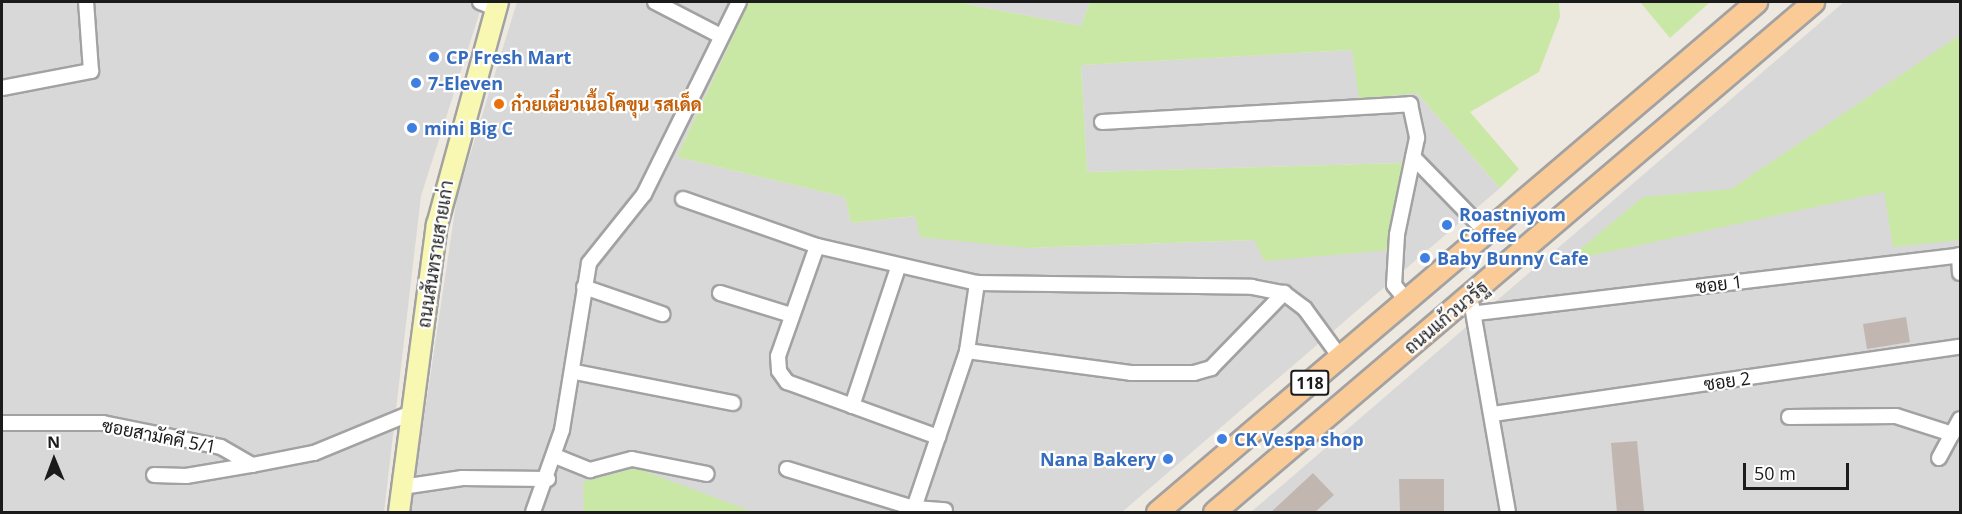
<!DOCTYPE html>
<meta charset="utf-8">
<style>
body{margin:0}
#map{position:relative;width:1962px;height:514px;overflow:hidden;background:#ede8e0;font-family:"Open Sans",Sarabun,sans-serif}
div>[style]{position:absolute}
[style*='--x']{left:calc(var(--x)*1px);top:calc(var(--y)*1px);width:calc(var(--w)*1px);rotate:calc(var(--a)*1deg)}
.residential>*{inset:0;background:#d9d8d8}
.grass>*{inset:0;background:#cae8a5}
.building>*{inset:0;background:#c1b7b0}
.roads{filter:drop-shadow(2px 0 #a2a2a2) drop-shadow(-2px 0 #a2a2a2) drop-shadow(0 2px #a2a2a2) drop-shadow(0 -2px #a2a2a2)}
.street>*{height:14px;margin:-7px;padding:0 7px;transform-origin:7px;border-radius:7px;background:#fff}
.secondary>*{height:20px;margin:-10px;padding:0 10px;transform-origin:10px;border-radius:10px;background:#f9f8b3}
.primary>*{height:21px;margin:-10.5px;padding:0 10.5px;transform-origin:10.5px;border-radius:10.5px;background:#fbcb97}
.dots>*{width:16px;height:16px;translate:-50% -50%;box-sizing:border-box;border:3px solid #fff;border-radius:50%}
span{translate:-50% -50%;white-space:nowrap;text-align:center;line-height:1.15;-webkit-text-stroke:4.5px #fff;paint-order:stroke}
.shield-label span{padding:2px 4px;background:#fff;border:2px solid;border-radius:4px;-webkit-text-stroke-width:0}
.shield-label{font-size:16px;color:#1b1b1b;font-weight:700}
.shop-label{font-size:18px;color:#366cbe;font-weight:700}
.left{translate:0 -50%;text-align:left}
.right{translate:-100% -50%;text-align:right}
.food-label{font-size:18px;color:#c56008;font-weight:700}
.street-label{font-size:18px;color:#1b1b1b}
.frame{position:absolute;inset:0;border:3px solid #1b1b1b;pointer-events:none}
.north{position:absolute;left:24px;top:430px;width:60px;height:60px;-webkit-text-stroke:4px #fff;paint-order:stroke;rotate:359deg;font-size:16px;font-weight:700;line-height:24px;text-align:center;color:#1b1b1b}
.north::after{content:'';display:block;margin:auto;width:21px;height:27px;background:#1b1b1b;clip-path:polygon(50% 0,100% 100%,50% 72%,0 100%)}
.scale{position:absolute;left:1743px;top:463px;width:106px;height:27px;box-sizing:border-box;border:3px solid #1b1b1b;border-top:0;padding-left:8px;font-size:18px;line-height:21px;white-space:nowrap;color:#1b1b1b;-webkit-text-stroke:4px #fff;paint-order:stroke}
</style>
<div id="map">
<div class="residential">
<i style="clip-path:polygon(2px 2px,483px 2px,421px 196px,384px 512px,2px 512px)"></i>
<i style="clip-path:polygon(517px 2px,749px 2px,677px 157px,845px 197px,851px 223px,916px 216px,1028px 248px,1254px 240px,1389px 250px,1402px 163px,1087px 172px,1081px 65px,1352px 50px,1417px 93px,1500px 188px,1122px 512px,410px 512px,457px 197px)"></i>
<i style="clip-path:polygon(956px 2px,1090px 2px,1081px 26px)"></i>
<i style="clip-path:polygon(1844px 2px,1960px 2px,1960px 512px,1251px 512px)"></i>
</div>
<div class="grass">
<i style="clip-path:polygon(749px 2px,956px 2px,1081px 26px,1090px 2px,1559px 2px,1560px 17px,1539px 72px,1470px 112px,1519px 169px,1500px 188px,1417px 93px,1359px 99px,1352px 50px,1081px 65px,1087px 172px,1402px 163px,1389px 250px,1264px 261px,1254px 240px,1028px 248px,920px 237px,915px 216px,851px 223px,845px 197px,677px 157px)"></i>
<i style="clip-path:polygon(1640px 2px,1710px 2px,1670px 38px)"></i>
<i style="clip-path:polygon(1960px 35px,1960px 240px,1893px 247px,1884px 192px,1566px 261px,1643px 197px,1731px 189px)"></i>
<i style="clip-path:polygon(636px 468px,753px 512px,584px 512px,583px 482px)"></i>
</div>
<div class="building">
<i style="clip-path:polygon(1906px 317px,1910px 342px,1867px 349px,1863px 324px)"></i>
<i style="clip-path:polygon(1637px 441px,1644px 511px,1617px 513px,1611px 443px)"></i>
<i style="clip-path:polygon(1313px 473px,1334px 495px,1314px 513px,1270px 513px)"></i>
<i style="clip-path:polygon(1399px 479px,1444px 479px,1444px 513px,1400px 513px)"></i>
</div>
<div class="roads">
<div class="street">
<i style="--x:480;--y:2;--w:16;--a:22"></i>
<i style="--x:655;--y:2;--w:74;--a:27.3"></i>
<i style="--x:2;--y:88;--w:91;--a:-10.8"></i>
<i style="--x:91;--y:71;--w:69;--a:-94.1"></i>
<i style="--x:1102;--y:122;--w:309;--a:-3.3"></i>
<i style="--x:1410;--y:104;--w:35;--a:78"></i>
<i style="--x:1417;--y:138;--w:99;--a:101.7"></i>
<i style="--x:1397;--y:235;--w:50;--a:93.4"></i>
<i style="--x:1394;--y:285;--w:21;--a:51"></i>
<i style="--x:1413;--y:157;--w:106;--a:45.8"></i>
<i style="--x:683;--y:199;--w:142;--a:19.3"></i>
<i style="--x:817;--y:246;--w:164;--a:13"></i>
<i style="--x:977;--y:283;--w:275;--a:0.8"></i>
<i style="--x:1252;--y:287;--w:33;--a:11"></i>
<i style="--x:1284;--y:293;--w:26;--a:37"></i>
<i style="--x:1305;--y:309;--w:59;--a:53.9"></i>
<i style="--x:817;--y:246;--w:117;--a:109.5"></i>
<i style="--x:778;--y:356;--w:15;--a:86"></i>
<i style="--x:779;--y:371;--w:14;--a:54"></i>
<i style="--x:787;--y:382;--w:161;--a:20"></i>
<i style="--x:1959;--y:255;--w:18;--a:87"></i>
<i style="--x:584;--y:287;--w:83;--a:19.1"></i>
<i style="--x:720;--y:293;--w:74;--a:17.2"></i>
<i style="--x:1472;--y:306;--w:209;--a:80.1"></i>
<i style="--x:1477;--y:313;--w:486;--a:-6.8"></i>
<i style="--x:967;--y:351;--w:165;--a:7.6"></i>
<i style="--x:1131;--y:373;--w:63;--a:0"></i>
<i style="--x:1194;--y:373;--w:18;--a:-16"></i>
<i style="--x:1211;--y:368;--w:105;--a:-45.8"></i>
<i style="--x:575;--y:372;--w:161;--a:11.1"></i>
<i style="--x:852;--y:406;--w:145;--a:-71.6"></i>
<i style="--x:1493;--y:414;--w:472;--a:-8.2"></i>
<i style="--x:1789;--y:417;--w:107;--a:-0.5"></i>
<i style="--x:1896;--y:416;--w:59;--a:17.8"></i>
<i style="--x:2;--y:423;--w:101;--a:0"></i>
<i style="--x:103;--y:423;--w:120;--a:11.5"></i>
<i style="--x:221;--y:447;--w:36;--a:30"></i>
<i style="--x:252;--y:465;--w:63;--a:-11"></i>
<i style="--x:314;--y:453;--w:105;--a:-22.4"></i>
<i style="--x:555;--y:456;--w:38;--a:22"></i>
<i style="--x:590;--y:470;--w:43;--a:-14.7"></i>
<i style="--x:632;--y:459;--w:76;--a:11.3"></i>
<i style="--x:1939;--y:458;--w:44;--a:-61.7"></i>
<i style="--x:787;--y:469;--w:133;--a:17.1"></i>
<i style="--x:914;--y:508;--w:31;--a:4"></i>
<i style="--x:154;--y:475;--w:32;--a:2"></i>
<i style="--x:186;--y:476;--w:67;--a:-9.5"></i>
<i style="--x:402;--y:487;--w:61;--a:-8.5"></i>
<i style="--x:462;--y:478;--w:86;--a:0.7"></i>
<i style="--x:914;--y:508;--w:166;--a:-71.3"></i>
<i style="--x:967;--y:351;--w:69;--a:-81.6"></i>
<i style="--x:533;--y:512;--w:87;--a:-70.5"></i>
<i style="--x:562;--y:430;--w:169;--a:-80.8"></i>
<i style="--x:589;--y:263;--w:88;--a:-51.4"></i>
<i style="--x:644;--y:194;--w:214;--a:-63.7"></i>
</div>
<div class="secondary">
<i style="--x:399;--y:512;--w:290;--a:-82.5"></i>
<i style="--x:437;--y:225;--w:231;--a:-74.7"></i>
</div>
<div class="primary">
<i style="--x:1157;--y:512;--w:787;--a:-40.41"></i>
<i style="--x:1214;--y:512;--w:787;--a:-40.41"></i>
</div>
</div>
<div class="dots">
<i style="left:434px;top:57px;background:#3f7fe0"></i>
<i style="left:416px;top:83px;background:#3f7fe0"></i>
<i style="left:499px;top:104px;background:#e8710a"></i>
<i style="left:412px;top:128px;background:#3f7fe0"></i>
<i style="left:1447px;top:225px;background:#3f7fe0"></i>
<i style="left:1425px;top:258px;background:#3f7fe0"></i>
<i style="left:1222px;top:439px;background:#3f7fe0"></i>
<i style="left:1168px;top:459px;background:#3f7fe0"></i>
</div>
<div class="shield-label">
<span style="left:1310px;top:383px">118</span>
</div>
<div class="shop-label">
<span class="left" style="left:446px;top:57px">CP Fresh Mart</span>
<span class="left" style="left:428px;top:83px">7-Eleven</span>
<span class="left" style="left:424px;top:128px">mini Big C</span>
<span class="left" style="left:1459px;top:225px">Roastniyom<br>Coffee</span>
<span class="left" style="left:1437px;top:258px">Baby Bunny Cafe</span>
<span class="left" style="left:1234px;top:439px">CK Vespa shop</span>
<span class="right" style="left:1156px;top:459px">Nana Bakery</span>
</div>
<div class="food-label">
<span class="left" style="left:511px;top:104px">ก๋วยเตี๋ยวเนื้อโคขุน รสเด็ด</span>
</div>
<div class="street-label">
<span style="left:435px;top:254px;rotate:-81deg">ถนนสันทรายสายเก่า</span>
<span style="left:1719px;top:284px;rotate:-7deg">ซอย 1</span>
<span style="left:1446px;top:317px;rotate:-40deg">ถนนแก้วนวรัฐ</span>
<span style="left:1727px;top:381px;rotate:-8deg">ซอย 2</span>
<span style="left:159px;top:436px;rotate:11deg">ซอยสามัคคี 5/1</span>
</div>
<div class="frame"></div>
<div class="north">N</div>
<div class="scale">50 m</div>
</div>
